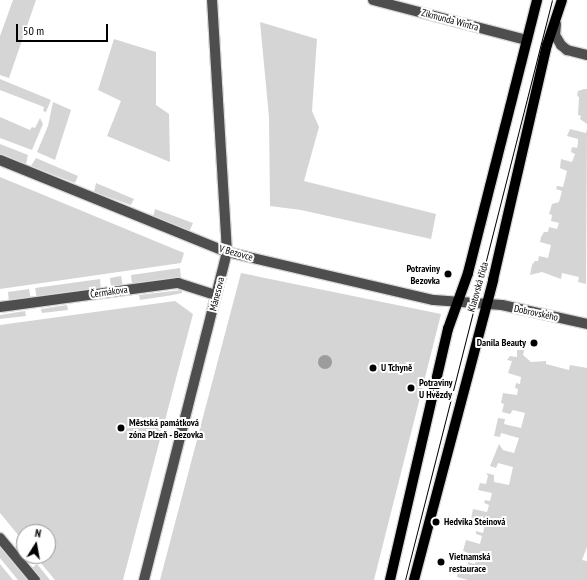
<!DOCTYPE html>
<meta charset="utf-8">
<style>
body{margin:0}
#map{position:relative;width:587px;height:580px;overflow:hidden;background:#fff;font-family:"PT Sans Narrow",sans-serif}
div>[style]{position:absolute}
[style*='--x']{left:calc(var(--x)*1px);top:calc(var(--y)*1px);width:calc(var(--w)*1px);rotate:calc(var(--a)*1deg)}
.green>*{inset:0;background:#d5d5d5}
.water>*{inset:0;background:#9c9c9c}
.round{border-radius:50%}
.roads{filter:drop-shadow(1px 0 #dbdbdb) drop-shadow(-1px 0 #dbdbdb) drop-shadow(0 1px #dbdbdb) drop-shadow(0 -1px #dbdbdb)}
.minor>*{height:10px;margin:-5px;padding:0 5px;transform-origin:5px;border-radius:5px;background:#4e4e4e}
.major>*{height:10px;margin:-5px;padding:0 5px;transform-origin:5px;border-radius:5px;background:#000}
.tram>*{height:1px;margin:-0.5px;padding:0 0.5px;transform-origin:0.5px;border-radius:0.5px;background:#000}
.dots>*{width:11px;height:11px;translate:-50% -50%;box-sizing:border-box;border:2px solid #fff;border-radius:50%}
span{translate:-50% -50%;white-space:nowrap;text-align:center;line-height:1.15;-webkit-text-stroke:4px #fff;paint-order:stroke}
.street-label{font-size:10px;color:#000}
.poi-label{font-size:10px;color:#000;font-weight:700}
.right{translate:-100% -50%;text-align:right}
.left{translate:0 -50%;text-align:left}
.north{position:absolute;left:16px;top:524px;width:40px;height:40px;box-sizing:border-box;background:#fff;border:1px solid #999;border-radius:50%;rotate:11deg;font-size:11px;font-weight:700;line-height:16px;text-align:center;color:#000}
.north::after{content:'';display:block;margin:auto;width:14px;height:18px;background:#000;clip-path:polygon(50% 0,100% 100%,50% 72%,0 100%)}
.scale{position:absolute;left:16px;top:24px;width:92px;height:18px;box-sizing:border-box;border:2px solid #000;border-top:0;padding-left:5px;font-size:12px;line-height:14px;white-space:nowrap;color:#000;-webkit-text-stroke:3px #fff;paint-order:stroke}
</style>
<div id="map">
<div class="green">
<i style="clip-path:polygon(13px 0,36px 0,9px 78px,0 75px,0 36px)"></i>
<i style="clip-path:polygon(260px 22px,317px 39px,312px 111px,319px 127px,304px 181px,436px 214px,431px 239px,301px 210px,270px 206px,269px 117px)"></i>
<i style="clip-path:polygon(114px 39px,156px 52px,156px 105px,169px 114px,170px 162px,107px 136px,121px 101px,98px 90px)"></i>
<i style="clip-path:polygon(0 79px,51px 100px,46px 112px,43px 111px,44px 107px,0 90px)"></i>
<i style="clip-path:polygon(584px 89px,587px 89px,587px 124px,580px 119px,581px 116px,578px 115px,579px 97px,577px 96px,578px 91px)"></i>
<i style="clip-path:polygon(53px 102px,71px 110px,55px 160px,37px 152px,48px 126px)"></i>
<i style="clip-path:polygon(0 117px,30px 130px,32px 127px,35px 128px,40px 118px,43px 124px,32px 150px,0 138px)"></i>
<i style="clip-path:polygon(570px 129px,586px 133px,587px 129px,586px 284px,578px 282px,579px 277px,562px 273px,561px 279px,542px 272px,530px 275px,532px 265px,535px 261px,538px 261px,539px 256px,548px 258px,551px 245px,540px 242px,541px 237px,544px 232px,548px 232px,549px 227px,557px 229px,559px 223px,551px 221px,552px 215px,549px 214px,552px 204px,559px 202px,562px 191px,556px 189px,557px 186px,563px 187px,567px 171px,560px 168px,561px 159px,572px 162px,575px 154px,571px 152px,572px 147px,577px 148px,578px 143px,578px 139px,567px 136px)"></i>
<i style="clip-path:polygon(0 144px,28px 155px,26px 164px,0 154px)"></i>
<i style="clip-path:polygon(36px 158px,78px 176px,75px 183px,31px 166px)"></i>
<i style="clip-path:polygon(0 177px,184px 253px,181px 263px,0 289px)"></i>
<i style="clip-path:polygon(96px 183px,134px 199px,131px 205px,94px 192px)"></i>
<i style="clip-path:polygon(155px 209px,193px 223px,189px 232px,153px 217px)"></i>
<i style="clip-path:polygon(180px 268px,181px 279px,132px 285px,131px 275px)"></i>
<i style="clip-path:polygon(241px 273px,441px 314px,374px 580px,160px 580px)"></i>
<i style="clip-path:polygon(121px 276px,123px 287px,111px 288px,110px 278px)"></i>
<i style="clip-path:polygon(100px 279px,101px 290px,37px 299px,35px 288px)"></i>
<i style="clip-path:polygon(29px 289px,31px 300px,9px 302px,8px 292px)"></i>
<i style="clip-path:polygon(182px 290px,182px 293px,173px 295px,140px 300px,139px 295px)"></i>
<i style="clip-path:polygon(175px 301px,193px 314px,123px 580px,55px 580px,35px 556px,48px 556px,48px 532px,24px 532px,24px 542px,0 513px,0 325px)"></i>
<i style="clip-path:polygon(67px 305px,68px 310px,42px 313px,41px 309px)"></i>
<i style="clip-path:polygon(25px 311px,26px 316px,0 319px,0 315px)"></i>
<i style="clip-path:polygon(517px 350px,524px 350px,523px 355px,531px 362px,546px 361px,546px 364px,569px 370px,570px 365px,587px 368px,587px 547px,582px 560px,587px 561px,587px 580px,468px 580px,457px 577px,458px 571px,472px 575px,474px 567px,468px 565px,468px 562px,475px 564px,477px 556px,463px 551px,466px 540px,480px 544px,482px 536px,476px 534px,476px 531px,483px 533px,485px 524px,471px 520px,472px 514px,473px 509px,487px 512px,489px 505px,484px 503px,485px 500px,490px 501px,492px 493px,478px 490px,480px 483px,486px 484px,488px 476px,486px 473px,494px 475px,494px 482px,509px 485px,513px 467px,498px 463px,496px 468px,490px 466px,499px 444px,503px 450px,514px 453px,519px 438px,501px 433px,500px 437px,494px 436px,498px 418px,505px 419px,504px 424px,521px 428px,525px 413px,513px 410px,510px 414px,502px 412px,504px 404px,501px 403px,503px 393px,517px 395px,518px 389px,515px 388px,516px 383px,520px 384px,521px 377px,508px 373px,512px 361px,507px 360px,510px 356px,517px 357px)"></i>
<i style="clip-path:polygon(0 543px,29px 578px,27px 580px,18px 580px,0 558px)"></i>
<i style="clip-path:polygon(0 564px,13px 580px,0 580px)"></i>
<i style="clip-path:polygon(37px 564px,50px 580px,42px 580px,32px 568px)"></i>
</div>
<div class="water">
<i class="round" style="left:318px;top:355px;width:14px;height:14px"></i>
</div>
<div class="roads">
<div class="minor">
<i style="--x:373;--y:0;--w:159;--a:14.6"></i>
<i style="--x:556;--y:24;--w:11;--a:95"></i>
<i style="--x:555;--y:35;--w:12;--a:59"></i>
<i style="--x:561;--y:45;--w:8;--a:40"></i>
<i style="--x:567;--y:50;--w:21;--a:14"></i>
<i style="--x:0;--y:160;--w:245;--a:22.1"></i>
<i style="--x:227;--y:252;--w:212;--a:13.1"></i>
<i style="--x:434;--y:300;--w:68;--a:4.2"></i>
<i style="--x:502;--y:305;--w:87;--a:12.6"></i>
<i style="--x:0;--y:307;--w:180;--a:-7.7"></i>
<i style="--x:178;--y:283;--w:40;--a:18"></i>
<i style="--x:0;--y:538;--w:55;--a:50.2"></i>
<i style="--x:144;--y:580;--w:338;--a:-75.8"></i>
<i style="--x:227;--y:252;--w:252;--a:-93.4"></i>
</div>
<div class="major">
<i style="--x:390;--y:580;--w:258;--a:-77"></i>
<i style="--x:448;--y:329;--w:59;--a:-70.3"></i>
<i style="--x:468;--y:273;--w:282;--a:-75.8"></i>
<i style="--x:414;--y:580;--w:310;--a:-75.2"></i>
<i style="--x:493;--y:280;--w:241;--a:-77.1"></i>
<i style="--x:547;--y:45;--w:47;--a:-71.6"></i>
</div>
</div>
<div class="tram">
<i style="--x:405;--y:580;--w:598;--a:-75.78"></i>
</div>
<div class="dots">
<i style="left:448px;top:274px;background:#000"></i>
<i style="left:534px;top:343px;background:#000"></i>
<i style="left:373px;top:368px;background:#000"></i>
<i style="left:411px;top:388px;background:#000"></i>
<i style="left:121px;top:428px;background:#000"></i>
<i style="left:436px;top:522px;background:#000"></i>
<i style="left:441px;top:562px;background:#000"></i>
</div>
<div class="street-label">
<span style="left:450px;top:20px;rotate:15deg">Zikmunda Wintra</span>
<span style="left:236px;top:253px;rotate:16deg">V Bezovce</span>
<span style="left:478px;top:287px;rotate:-74deg">Klatovská třída</span>
<span style="left:109px;top:292px;rotate:-8deg">Čermákova</span>
<span style="left:217px;top:294px;rotate:-76deg">Mánesova</span>
<span style="left:536px;top:313px;rotate:12deg">Dobrovského</span>
</div>
<div class="poi-label">
<span class="right" style="left:440px;top:274px">Potraviny<br>Bezovka</span>
<span class="right" style="left:526px;top:343px">Danila Beauty</span>
<span class="left" style="left:381px;top:368px">U Tchyně</span>
<span class="left" style="left:419px;top:388px">Potraviny<br>U Hvězdy</span>
<span class="left" style="left:129px;top:428px">Městská památková<br>zóna Plzeň - Bezovka</span>
<span class="left" style="left:444px;top:522px">Hedvika Steinová</span>
<span class="left" style="left:449px;top:562px">Vietnamská<br>restaurace</span>
</div>
<div class="north">N</div>
<div class="scale">50 m</div>
</div>
